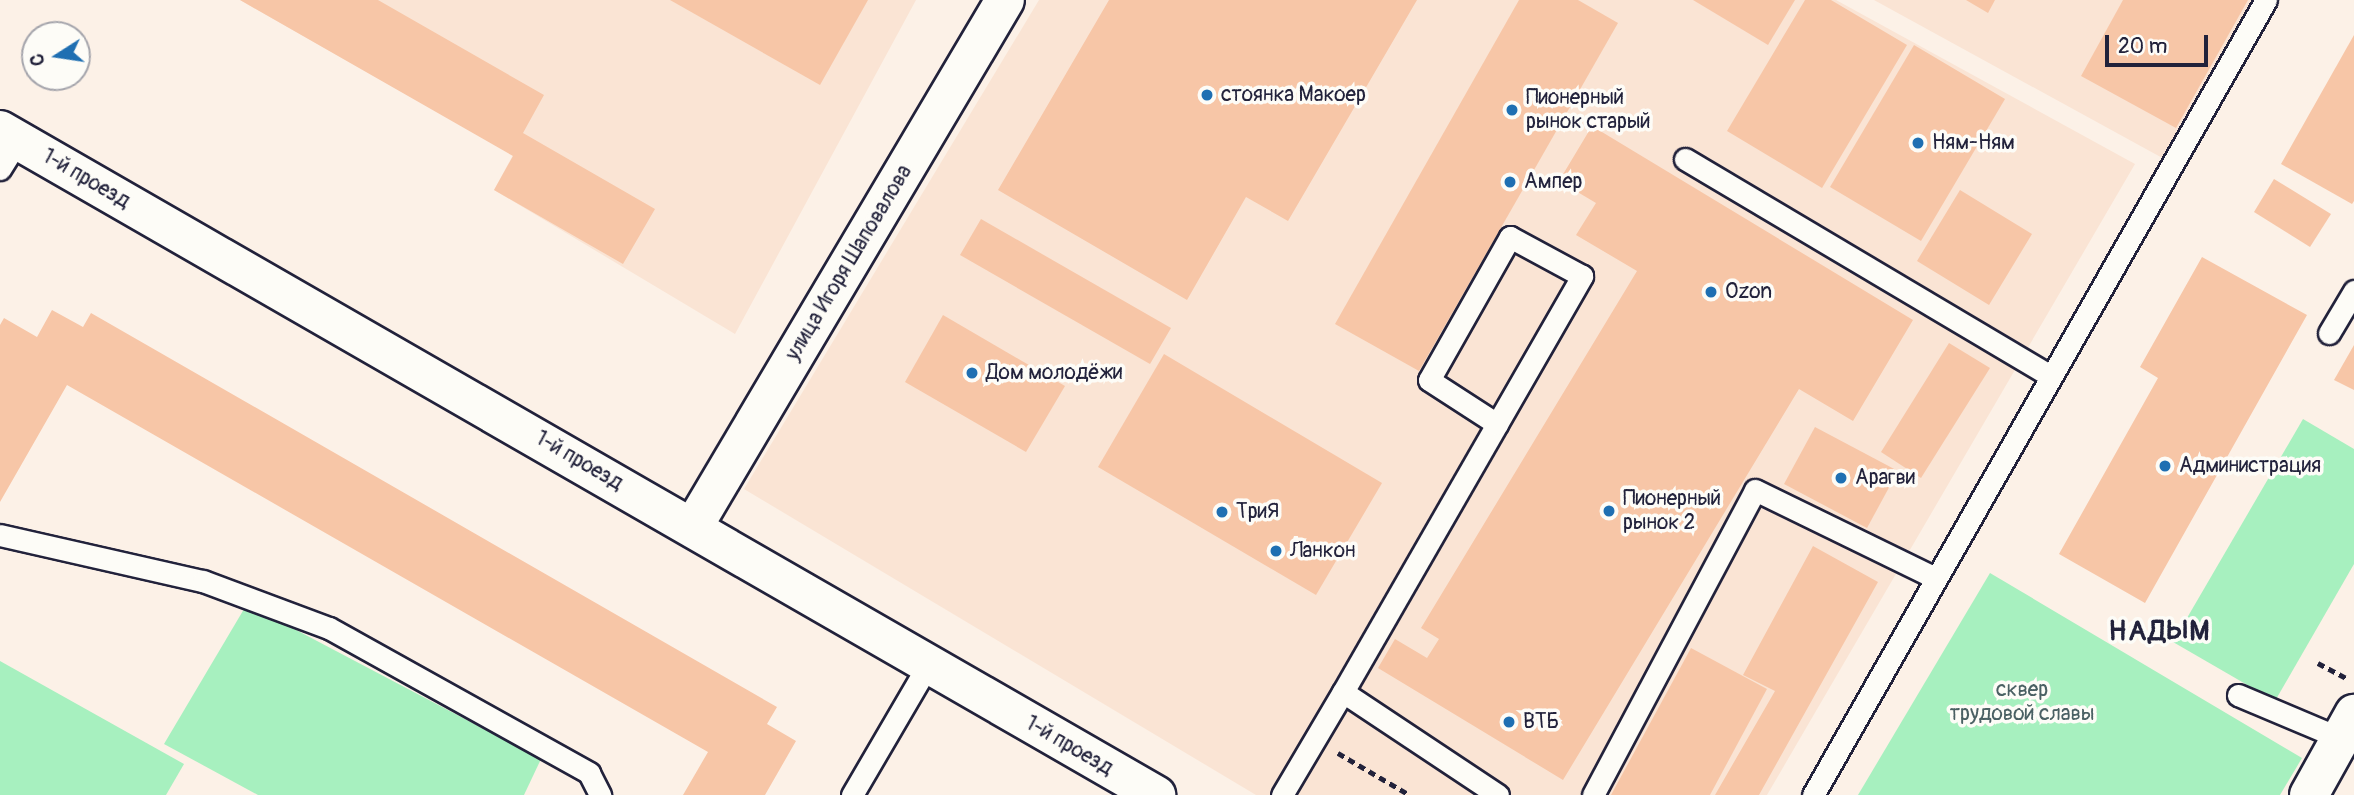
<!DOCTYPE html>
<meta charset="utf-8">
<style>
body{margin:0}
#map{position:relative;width:2354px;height:795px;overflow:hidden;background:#fcf1e7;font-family:Pangolin,sans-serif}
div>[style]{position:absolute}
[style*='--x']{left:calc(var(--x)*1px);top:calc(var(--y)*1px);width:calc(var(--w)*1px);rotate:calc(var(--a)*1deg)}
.built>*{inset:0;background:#fae4d4}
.green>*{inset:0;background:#a7f0bf}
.building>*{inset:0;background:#f7c6a7}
.path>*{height:4.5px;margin-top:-2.25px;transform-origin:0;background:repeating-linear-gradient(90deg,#22223b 0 7px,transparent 0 12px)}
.roads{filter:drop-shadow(2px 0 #22223b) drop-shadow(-2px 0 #22223b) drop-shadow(0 2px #22223b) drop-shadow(0 -2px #22223b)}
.lane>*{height:21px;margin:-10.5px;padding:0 10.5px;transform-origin:10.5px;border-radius:10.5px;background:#fdfcf7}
.secondary>*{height:38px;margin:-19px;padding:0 19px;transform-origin:19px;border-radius:19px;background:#fdfcf7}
.dots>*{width:19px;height:19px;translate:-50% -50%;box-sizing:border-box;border:4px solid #fdfcf7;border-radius:50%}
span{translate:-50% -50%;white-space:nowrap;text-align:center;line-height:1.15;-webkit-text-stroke:7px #fdfcf7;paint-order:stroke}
.poi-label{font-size:21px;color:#22223b}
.left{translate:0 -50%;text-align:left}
.street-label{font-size:21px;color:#22223b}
.park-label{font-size:21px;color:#4a6063}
.district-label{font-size:28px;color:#22223b;font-weight:700;letter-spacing:2px}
.north{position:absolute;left:21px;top:21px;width:70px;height:70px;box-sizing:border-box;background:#fdfcf7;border:2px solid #a5a5ac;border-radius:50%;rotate:258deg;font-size:19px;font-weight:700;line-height:28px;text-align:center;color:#22223b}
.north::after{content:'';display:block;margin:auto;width:24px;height:32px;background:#1f6fb2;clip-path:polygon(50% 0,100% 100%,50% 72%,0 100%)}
.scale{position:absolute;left:2105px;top:35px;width:103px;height:32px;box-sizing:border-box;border:4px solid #22223b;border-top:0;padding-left:9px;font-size:21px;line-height:24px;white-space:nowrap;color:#22223b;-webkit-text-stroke:5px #fdfcf7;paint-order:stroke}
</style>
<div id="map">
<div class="built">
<i style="clip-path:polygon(240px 0,916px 0,735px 334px,494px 190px,513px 155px)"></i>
<i style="clip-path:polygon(1039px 0,1836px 0,2135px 164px,1767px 795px,1256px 795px,744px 489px)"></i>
<i style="clip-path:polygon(1874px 0,2264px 0,2177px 166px)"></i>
</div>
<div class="green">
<i style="clip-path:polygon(2303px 419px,2354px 449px,2354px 564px,2275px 701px,2173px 642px)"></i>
<i style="clip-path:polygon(1990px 573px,2302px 758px,2280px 795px,1858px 795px)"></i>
<i style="clip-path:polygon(247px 604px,541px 759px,524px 795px,258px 795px,164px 744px)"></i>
<i style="clip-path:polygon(0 661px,184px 764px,166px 795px,0 795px)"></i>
</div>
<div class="building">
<i style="clip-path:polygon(240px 0,378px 0,544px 95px,523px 133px,655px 209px,623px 264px,494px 190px,513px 156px)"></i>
<i style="clip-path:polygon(670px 0,868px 0,820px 85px)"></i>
<i style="clip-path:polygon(1109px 0,1417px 0,1288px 221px,1246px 197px,1187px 300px,998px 190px)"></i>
<i style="clip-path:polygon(1519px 0,1578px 0,1618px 23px,1419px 371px,1335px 324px)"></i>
<i style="clip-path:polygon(1693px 0,1795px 0,1768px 45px)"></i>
<i style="clip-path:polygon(1805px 0,1831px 0,1907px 45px,1822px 188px,1727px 131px)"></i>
<i style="clip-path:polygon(1966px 0,1995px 0,1988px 13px)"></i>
<i style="clip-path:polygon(2123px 0,2248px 0,2176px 128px,2081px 76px)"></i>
<i style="clip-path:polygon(2354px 35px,2354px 201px,2352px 204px,2281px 164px)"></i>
<i style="clip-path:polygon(1914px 45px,2005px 99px,1921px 241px,1830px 187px)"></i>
<i style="clip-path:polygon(1592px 126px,1913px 320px,1853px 421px,1799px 389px,1563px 780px,1378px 668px,1395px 639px,1427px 658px,1439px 639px,1421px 628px,1637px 271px,1576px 235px,1596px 203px,1559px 181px)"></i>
<i style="clip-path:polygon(2274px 179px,2331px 214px,2310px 247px,2254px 212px)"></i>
<i style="clip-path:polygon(1960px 190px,2032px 234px,1989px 305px,1917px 261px)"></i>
<i style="clip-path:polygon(981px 219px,1171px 328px,1150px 364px,960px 255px)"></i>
<i style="clip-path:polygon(2202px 257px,2307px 315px,2145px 603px,2059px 554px,2158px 378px,2140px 367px)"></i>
<i style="clip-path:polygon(52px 310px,83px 327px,91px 313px,777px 707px,767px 724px,796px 741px,765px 795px,683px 795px,708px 752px,67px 385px,0 502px,0 325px,4px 318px,37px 337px)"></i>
<i style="clip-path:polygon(943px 315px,1065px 386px,1026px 452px,905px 382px)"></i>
<i style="clip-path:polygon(1949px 343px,1990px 368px,1921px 478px,1881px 452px)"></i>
<i style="clip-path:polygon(2354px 345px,2354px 390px,2334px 380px)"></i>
<i style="clip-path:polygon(1164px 354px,1382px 483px,1316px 595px,1098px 467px)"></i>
<i style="clip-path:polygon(1815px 427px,1898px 471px,1867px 528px,1784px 484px)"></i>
<i style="clip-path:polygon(1813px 546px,1878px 582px,1759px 795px,1715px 795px,1775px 691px,1743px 675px)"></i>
<i style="clip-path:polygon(1691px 648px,1767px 689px,1710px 795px,1611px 795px)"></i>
</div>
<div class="path">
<i style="--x:2318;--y:663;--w:32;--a:28"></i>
<i style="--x:1338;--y:753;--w:83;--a:30.3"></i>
</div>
<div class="roads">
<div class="lane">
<i style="--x:1685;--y:159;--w:425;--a:30.7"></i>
<i style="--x:0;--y:169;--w:34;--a:-58"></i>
<i style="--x:2329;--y:333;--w:49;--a:-59.2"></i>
<i style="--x:0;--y:535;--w:208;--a:12.8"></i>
<i style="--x:203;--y:581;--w:134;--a:20.5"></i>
<i style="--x:329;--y:628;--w:298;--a:29.1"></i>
<i style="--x:589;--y:773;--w:25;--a:63"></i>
<i style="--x:1343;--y:692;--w:309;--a:-60.1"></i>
<i style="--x:1497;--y:424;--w:171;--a:-60.1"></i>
<i style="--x:1582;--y:276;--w:82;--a:-151.6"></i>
<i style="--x:1510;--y:237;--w:164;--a:119.5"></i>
<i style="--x:1429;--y:380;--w:81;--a:32.9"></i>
<i style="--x:2238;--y:695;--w:111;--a:22.9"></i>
<i style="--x:852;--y:795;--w:151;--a:-59.7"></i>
<i style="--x:1282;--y:795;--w:120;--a:-59.4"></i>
<i style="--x:1343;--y:692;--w:186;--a:33.6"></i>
<i style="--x:1593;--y:795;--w:345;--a:-62"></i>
<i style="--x:1755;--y:490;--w:198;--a:26"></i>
<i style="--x:1813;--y:795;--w:915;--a:-60.33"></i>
</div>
<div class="secondary">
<i style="--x:0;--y:130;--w:1334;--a:29.91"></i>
<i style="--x:693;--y:527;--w:612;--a:-59.37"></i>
<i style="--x:2309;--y:795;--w:93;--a:-60.9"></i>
</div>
</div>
<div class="dots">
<i style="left:1207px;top:95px;background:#1f6fb2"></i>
<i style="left:1512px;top:110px;background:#1f6fb2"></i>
<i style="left:1918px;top:143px;background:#1f6fb2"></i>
<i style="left:1510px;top:182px;background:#1f6fb2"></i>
<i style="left:1711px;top:292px;background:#1f6fb2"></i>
<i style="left:972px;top:373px;background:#1f6fb2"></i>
<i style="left:2165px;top:466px;background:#1f6fb2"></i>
<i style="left:1841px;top:478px;background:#1f6fb2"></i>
<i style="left:1609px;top:511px;background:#1f6fb2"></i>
<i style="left:1222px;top:512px;background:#1f6fb2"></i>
<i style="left:1276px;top:551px;background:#1f6fb2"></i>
<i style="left:1509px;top:722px;background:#1f6fb2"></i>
</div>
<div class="poi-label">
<span class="left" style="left:1221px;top:95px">стоянка Макоер</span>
<span class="left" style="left:1526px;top:110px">Пионерный<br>рынок старый</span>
<span class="left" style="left:1932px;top:143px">Ням-Ням</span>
<span class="left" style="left:1524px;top:182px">Ампер</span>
<span class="left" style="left:1725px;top:292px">Ozon</span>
<span class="left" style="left:986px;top:373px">Дом молодёжи</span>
<span class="left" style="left:2179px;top:466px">Администрация</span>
<span class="left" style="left:1855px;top:478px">Арагви</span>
<span class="left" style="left:1623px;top:511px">Пионерный<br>рынок 2</span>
<span class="left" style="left:1236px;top:512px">ТриЯ</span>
<span class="left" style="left:1290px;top:551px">Ланкон</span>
<span class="left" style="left:1523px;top:722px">ВТБ</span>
</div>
<div class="street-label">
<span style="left:86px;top:179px;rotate:30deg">1-й проезд</span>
<span style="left:849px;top:263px;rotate:-59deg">улица Игоря Шаповалова</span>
<span style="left:579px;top:461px;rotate:30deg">1-й проезд</span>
<span style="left:1069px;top:746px;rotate:30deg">1-й проезд</span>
</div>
<div class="park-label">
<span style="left:2022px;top:702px">сквер<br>трудовой славы</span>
</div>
<div class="district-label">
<span style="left:2160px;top:632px">НАДЫМ</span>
</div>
<div class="north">С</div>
<div class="scale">20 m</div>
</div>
